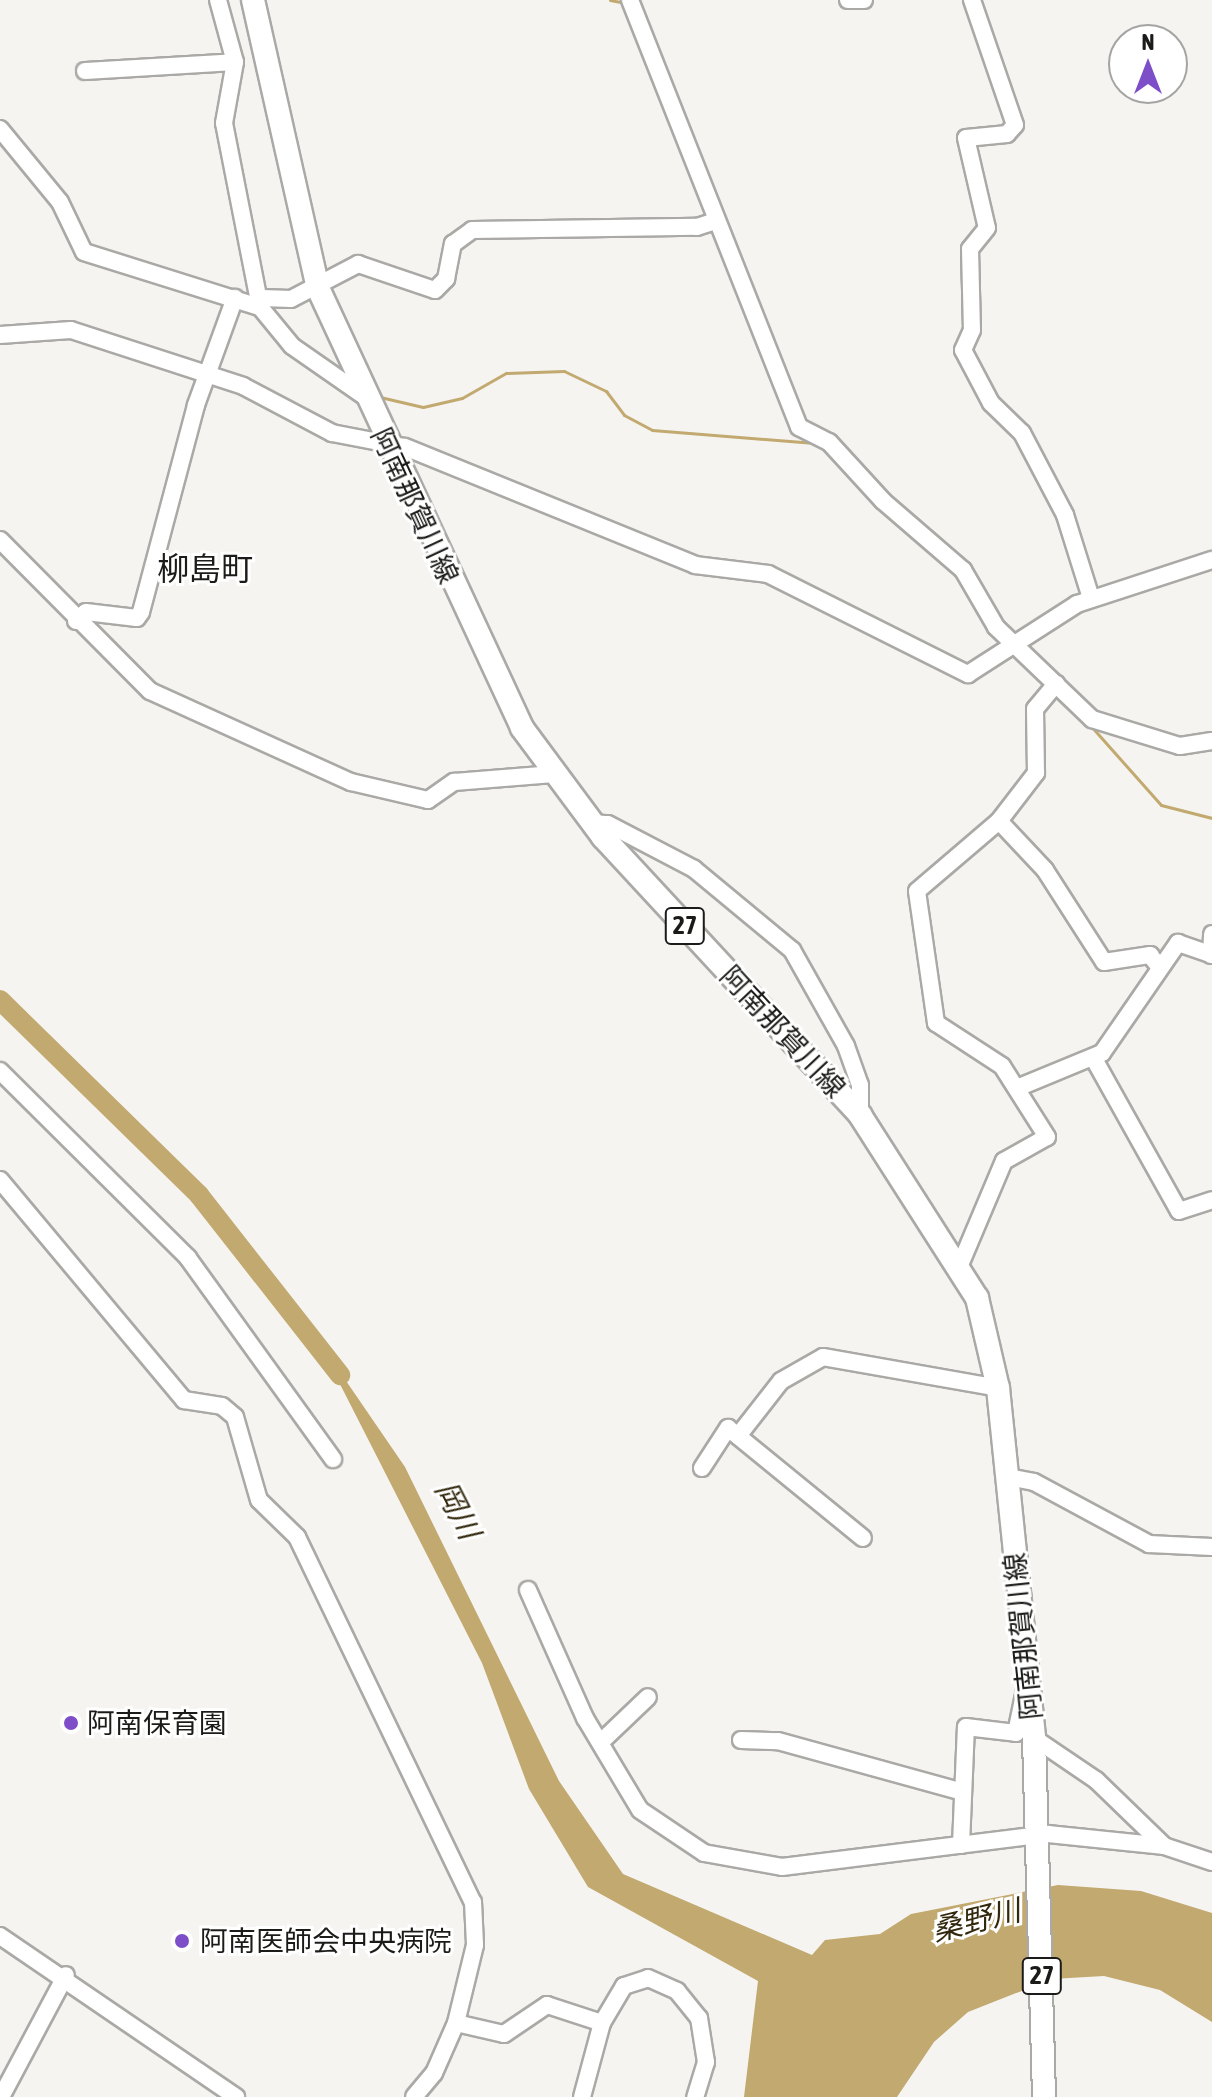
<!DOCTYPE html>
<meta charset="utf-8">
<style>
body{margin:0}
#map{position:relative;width:1212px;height:2097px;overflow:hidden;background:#f6f4f1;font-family:"Asap Condensed","Noto Sans JP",sans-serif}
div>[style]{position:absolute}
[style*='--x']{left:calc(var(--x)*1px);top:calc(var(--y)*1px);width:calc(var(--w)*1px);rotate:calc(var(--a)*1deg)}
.water>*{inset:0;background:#c1a96f}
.stream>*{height:3px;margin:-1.5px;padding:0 1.5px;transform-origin:1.5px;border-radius:1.5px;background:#c1a96f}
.river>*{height:20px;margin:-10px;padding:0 10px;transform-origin:10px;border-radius:10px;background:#c1a96f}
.roads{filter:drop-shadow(2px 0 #aaa9a6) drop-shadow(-2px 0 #aaa9a6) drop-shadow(0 2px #aaa9a6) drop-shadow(0 -2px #aaa9a6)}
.minor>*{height:16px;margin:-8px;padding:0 8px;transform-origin:8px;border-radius:8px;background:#fff}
.major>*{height:22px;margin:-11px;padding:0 11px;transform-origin:11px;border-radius:11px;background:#fff}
.dots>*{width:22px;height:22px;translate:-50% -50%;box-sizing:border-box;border:4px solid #fff;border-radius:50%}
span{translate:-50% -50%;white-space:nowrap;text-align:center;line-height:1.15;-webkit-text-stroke:6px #fff;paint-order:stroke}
.shield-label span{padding:2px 6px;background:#fff;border:2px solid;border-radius:6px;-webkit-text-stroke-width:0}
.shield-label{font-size:26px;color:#1b1b19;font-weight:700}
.street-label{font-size:28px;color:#1b1b19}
.poi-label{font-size:28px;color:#1b1b19}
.left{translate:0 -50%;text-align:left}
.water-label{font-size:30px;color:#32280d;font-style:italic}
.quarter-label{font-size:32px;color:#1b1b19}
.north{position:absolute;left:1108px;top:24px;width:80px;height:80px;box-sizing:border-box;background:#fff;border:2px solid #a4a4a3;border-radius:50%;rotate:0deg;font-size:22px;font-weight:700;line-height:32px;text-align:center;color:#1b1b19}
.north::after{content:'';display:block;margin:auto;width:28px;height:36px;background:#7d4ec7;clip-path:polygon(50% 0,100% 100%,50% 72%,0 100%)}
</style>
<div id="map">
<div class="water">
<i style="clip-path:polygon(316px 1337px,405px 1467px,559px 1781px,623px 1874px,812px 1955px,825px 1940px,880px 1934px,911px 1914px,1058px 1885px,1141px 1891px,1212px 1913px,1212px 2022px,1160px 1990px,1104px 1976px,1052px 1979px,968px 2012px,934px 2042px,897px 2097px,744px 2097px,758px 1981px,588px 1887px,529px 1789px,482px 1663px)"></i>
</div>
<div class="stream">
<i style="--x:610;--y:0;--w:16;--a:11"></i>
<i style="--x:267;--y:305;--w:24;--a:48"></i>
<i style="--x:380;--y:397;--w:44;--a:13.1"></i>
<i style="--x:423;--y:407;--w:40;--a:-13"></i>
<i style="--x:462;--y:398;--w:51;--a:-29.6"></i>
<i style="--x:506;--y:373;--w:58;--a:-2"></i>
<i style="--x:564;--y:371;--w:47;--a:25.5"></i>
<i style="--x:606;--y:391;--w:30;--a:53"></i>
<i style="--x:624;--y:415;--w:32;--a:28"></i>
<i style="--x:652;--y:430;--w:163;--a:4.6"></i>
<i style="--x:920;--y:543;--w:28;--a:42"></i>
<i style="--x:1090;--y:725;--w:107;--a:48.4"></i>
<i style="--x:1161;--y:805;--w:53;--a:14.3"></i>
</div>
<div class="river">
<i style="--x:0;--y:1000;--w:279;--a:44.4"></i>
<i style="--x:199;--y:1195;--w:229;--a:51.9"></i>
</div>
<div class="roads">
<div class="minor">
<i style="--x:218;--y:0;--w:64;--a:74.7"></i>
<i style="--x:235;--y:62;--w:62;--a:100.2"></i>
<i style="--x:224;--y:123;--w:187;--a:78.9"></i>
<i style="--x:630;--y:0;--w:459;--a:68.4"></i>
<i style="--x:799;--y:427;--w:34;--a:27"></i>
<i style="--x:829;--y:442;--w:80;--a:47.5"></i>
<i style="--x:883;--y:501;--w:106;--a:40.8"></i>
<i style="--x:963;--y:570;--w:66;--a:59.9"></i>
<i style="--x:996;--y:627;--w:133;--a:43.8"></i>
<i style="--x:1092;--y:719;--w:92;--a:17.1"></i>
<i style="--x:1180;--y:746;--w:32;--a:-9"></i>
<i style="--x:848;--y:0;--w:16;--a:0"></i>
<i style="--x:972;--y:0;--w:132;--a:71"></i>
<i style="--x:1015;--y:125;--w:12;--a:132"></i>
<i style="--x:1007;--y:134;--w:41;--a:174.4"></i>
<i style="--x:966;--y:138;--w:92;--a:76.9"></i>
<i style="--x:987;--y:228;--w:27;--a:129"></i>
<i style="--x:970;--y:249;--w:81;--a:88.6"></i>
<i style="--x:972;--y:330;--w:22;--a:114"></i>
<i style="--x:963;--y:350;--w:60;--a:62.2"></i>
<i style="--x:991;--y:403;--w:43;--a:44.1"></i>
<i style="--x:1022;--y:433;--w:93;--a:62.3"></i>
<i style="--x:1065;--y:515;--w:87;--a:72.6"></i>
<i style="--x:85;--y:71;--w:150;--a:-3.4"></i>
<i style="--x:0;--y:129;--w:94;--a:50.6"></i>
<i style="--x:60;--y:202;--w:55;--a:64.4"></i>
<i style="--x:84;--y:252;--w:184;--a:17.4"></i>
<i style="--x:260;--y:307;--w:50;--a:50.6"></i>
<i style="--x:292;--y:346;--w:88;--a:34.8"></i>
<i style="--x:262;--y:298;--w:29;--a:2"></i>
<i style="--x:291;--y:299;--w:76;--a:-27.6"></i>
<i style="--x:358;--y:264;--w:81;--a:18.7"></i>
<i style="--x:435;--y:290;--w:16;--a:-45"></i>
<i style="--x:446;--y:279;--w:36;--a:-79"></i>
<i style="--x:453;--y:244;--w:24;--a:-36"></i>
<i style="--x:472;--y:230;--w:225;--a:-0.8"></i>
<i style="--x:697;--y:227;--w:19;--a:-18"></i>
<i style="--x:0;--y:335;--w:71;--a:-4"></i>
<i style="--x:71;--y:330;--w:181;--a:18"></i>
<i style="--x:243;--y:386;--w:101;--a:27.8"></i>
<i style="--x:332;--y:433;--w:74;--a:10.9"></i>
<i style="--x:405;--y:447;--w:313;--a:22.1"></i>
<i style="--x:695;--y:565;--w:74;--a:7"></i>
<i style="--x:768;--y:574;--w:224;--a:26.6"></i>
<i style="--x:968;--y:674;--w:130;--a:-32.7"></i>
<i style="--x:1077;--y:604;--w:142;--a:-18.1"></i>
<i style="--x:0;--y:540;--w:213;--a:45.2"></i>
<i style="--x:150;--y:691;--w:221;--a:24.4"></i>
<i style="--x:351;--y:782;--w:79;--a:13.2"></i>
<i style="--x:428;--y:800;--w:32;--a:-35"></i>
<i style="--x:454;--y:782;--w:100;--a:-4.6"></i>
<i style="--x:76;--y:621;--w:13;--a:-42"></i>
<i style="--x:86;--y:612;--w:51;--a:6.7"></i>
<i style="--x:137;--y:618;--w:7;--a:-56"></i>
<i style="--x:141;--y:612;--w:214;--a:-75.1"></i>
<i style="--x:196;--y:405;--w:114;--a:-70"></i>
<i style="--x:999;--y:821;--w:67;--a:46.8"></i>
<i style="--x:1045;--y:870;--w:109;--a:57.3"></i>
<i style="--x:1104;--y:962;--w:47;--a:-8.7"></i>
<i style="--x:1150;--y:955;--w:16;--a:52"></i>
<i style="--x:592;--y:823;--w:16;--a:4"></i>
<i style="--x:608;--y:824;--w:97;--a:27.6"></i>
<i style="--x:694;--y:869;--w:127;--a:39.6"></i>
<i style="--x:792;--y:950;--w:110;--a:60.6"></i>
<i style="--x:846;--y:1046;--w:41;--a:70.3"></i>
<i style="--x:860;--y:1085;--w:30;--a:90"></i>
<i style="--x:1211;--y:955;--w:21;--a:-87"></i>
<i style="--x:1094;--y:1059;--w:174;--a:60.8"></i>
<i style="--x:1179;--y:1211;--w:35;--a:-18"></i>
<i style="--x:0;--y:1071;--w:265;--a:44.8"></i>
<i style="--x:188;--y:1258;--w:248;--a:54.2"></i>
<i style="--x:1017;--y:1088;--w:92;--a:-22.4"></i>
<i style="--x:1102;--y:1053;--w:134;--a:-55.4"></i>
<i style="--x:1178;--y:943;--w:36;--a:19"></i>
<i style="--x:0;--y:1180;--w:287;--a:50.1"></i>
<i style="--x:184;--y:1400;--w:38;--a:9"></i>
<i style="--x:222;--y:1406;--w:17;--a:40"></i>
<i style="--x:235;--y:1417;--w:86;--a:73.9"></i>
<i style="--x:259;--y:1500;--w:53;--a:44.2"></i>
<i style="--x:297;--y:1537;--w:405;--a:64.3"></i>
<i style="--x:473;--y:1902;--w:43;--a:87.3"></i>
<i style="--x:475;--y:1945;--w:80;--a:103.7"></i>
<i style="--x:456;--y:2023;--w:55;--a:113.7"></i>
<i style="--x:434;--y:2073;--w:31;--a:130"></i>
<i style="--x:960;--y:1265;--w:113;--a:-67.1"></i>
<i style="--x:1004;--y:1161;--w:49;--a:-29.2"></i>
<i style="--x:1047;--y:1137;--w:84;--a:-122.4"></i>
<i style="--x:1002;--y:1066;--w:79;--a:-146.9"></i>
<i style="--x:936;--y:1023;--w:133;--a:-98.2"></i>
<i style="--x:917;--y:891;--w:108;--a:-40.5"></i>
<i style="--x:999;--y:821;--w:61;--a:-52.4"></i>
<i style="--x:1036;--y:773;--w:64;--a:-90.9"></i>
<i style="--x:1035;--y:709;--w:33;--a:-50"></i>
<i style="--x:738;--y:1436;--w:70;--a:-52"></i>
<i style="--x:781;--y:1381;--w:48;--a:-29.7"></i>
<i style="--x:823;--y:1357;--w:178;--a:10"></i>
<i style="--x:702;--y:1468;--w:48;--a:-57"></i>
<i style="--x:728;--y:1428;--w:174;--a:39.2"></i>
<i style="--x:1008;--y:1477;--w:26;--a:11"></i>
<i style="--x:1034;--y:1482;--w:131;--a:28.3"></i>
<i style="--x:1149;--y:1544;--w:63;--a:2.7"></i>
<i style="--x:528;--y:1590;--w:140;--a:66"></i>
<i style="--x:585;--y:1718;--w:107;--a:59.1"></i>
<i style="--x:640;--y:1810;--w:77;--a:33.9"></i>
<i style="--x:704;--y:1853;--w:79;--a:10.2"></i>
<i style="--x:782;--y:1867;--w:268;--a:-7.1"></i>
<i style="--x:1048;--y:1834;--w:117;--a:5.9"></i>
<i style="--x:1034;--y:1738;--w:75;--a:34.1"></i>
<i style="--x:1096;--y:1780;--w:95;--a:44.1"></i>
<i style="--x:1164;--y:1846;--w:51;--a:18.4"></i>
<i style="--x:603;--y:1740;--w:62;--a:-43.7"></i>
<i style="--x:741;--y:1740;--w:37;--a:2"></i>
<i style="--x:778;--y:1741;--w:189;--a:15.4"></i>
<i style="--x:961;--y:1845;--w:118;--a:-87.6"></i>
<i style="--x:966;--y:1727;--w:50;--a:6.8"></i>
<i style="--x:1016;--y:1733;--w:44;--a:-78.2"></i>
<i style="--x:0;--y:1936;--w:286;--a:34.3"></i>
<i style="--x:456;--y:2023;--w:49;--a:12.9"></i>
<i style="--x:504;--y:2034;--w:52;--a:-34"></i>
<i style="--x:547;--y:2005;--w:58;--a:18.1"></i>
<i style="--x:602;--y:2023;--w:43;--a:-59.3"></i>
<i style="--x:624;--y:1986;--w:25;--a:-18"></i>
<i style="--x:648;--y:1978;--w:32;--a:24"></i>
<i style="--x:677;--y:1991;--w:35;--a:51"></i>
<i style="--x:699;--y:2018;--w:45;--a:81"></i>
<i style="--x:706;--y:2062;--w:37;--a:107"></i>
<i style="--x:1;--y:2097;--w:138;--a:-62"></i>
<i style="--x:582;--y:2097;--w:77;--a:-74.9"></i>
</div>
<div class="major">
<i style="--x:253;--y:0;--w:295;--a:77.3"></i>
<i style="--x:318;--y:288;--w:485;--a:65.1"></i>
<i style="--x:522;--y:728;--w:136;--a:53.4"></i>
<i style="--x:603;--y:837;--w:379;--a:47.2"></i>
<i style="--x:860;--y:1115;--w:217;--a:57.4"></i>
<i style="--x:977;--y:1298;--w:92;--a:76.9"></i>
<i style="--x:998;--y:1388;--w:352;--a:84.1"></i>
<i style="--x:1034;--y:1738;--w:359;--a:88.4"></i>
</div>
</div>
<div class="dots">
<i style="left:71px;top:1723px;background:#7d4ec7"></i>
<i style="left:182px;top:1941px;background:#7d4ec7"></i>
</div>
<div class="shield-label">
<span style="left:685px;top:926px">27</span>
<span style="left:1042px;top:1976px">27</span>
</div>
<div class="street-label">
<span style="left:415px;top:506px;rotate:65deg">阿南那賀川線</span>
<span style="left:783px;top:1032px;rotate:47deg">阿南那賀川線</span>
<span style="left:1023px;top:1636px;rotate:-96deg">阿南那賀川線</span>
</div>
<div class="poi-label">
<span class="left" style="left:87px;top:1723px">阿南保育園</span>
<span class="left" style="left:200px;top:1941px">阿南医師会中央病院</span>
</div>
<div class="water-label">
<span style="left:458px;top:1510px;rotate:63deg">岡川</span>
<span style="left:976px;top:1920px;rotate:-14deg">桑野川</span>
</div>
<div class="quarter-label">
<span style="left:205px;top:569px">柳島町</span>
</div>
<div class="north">N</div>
</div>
